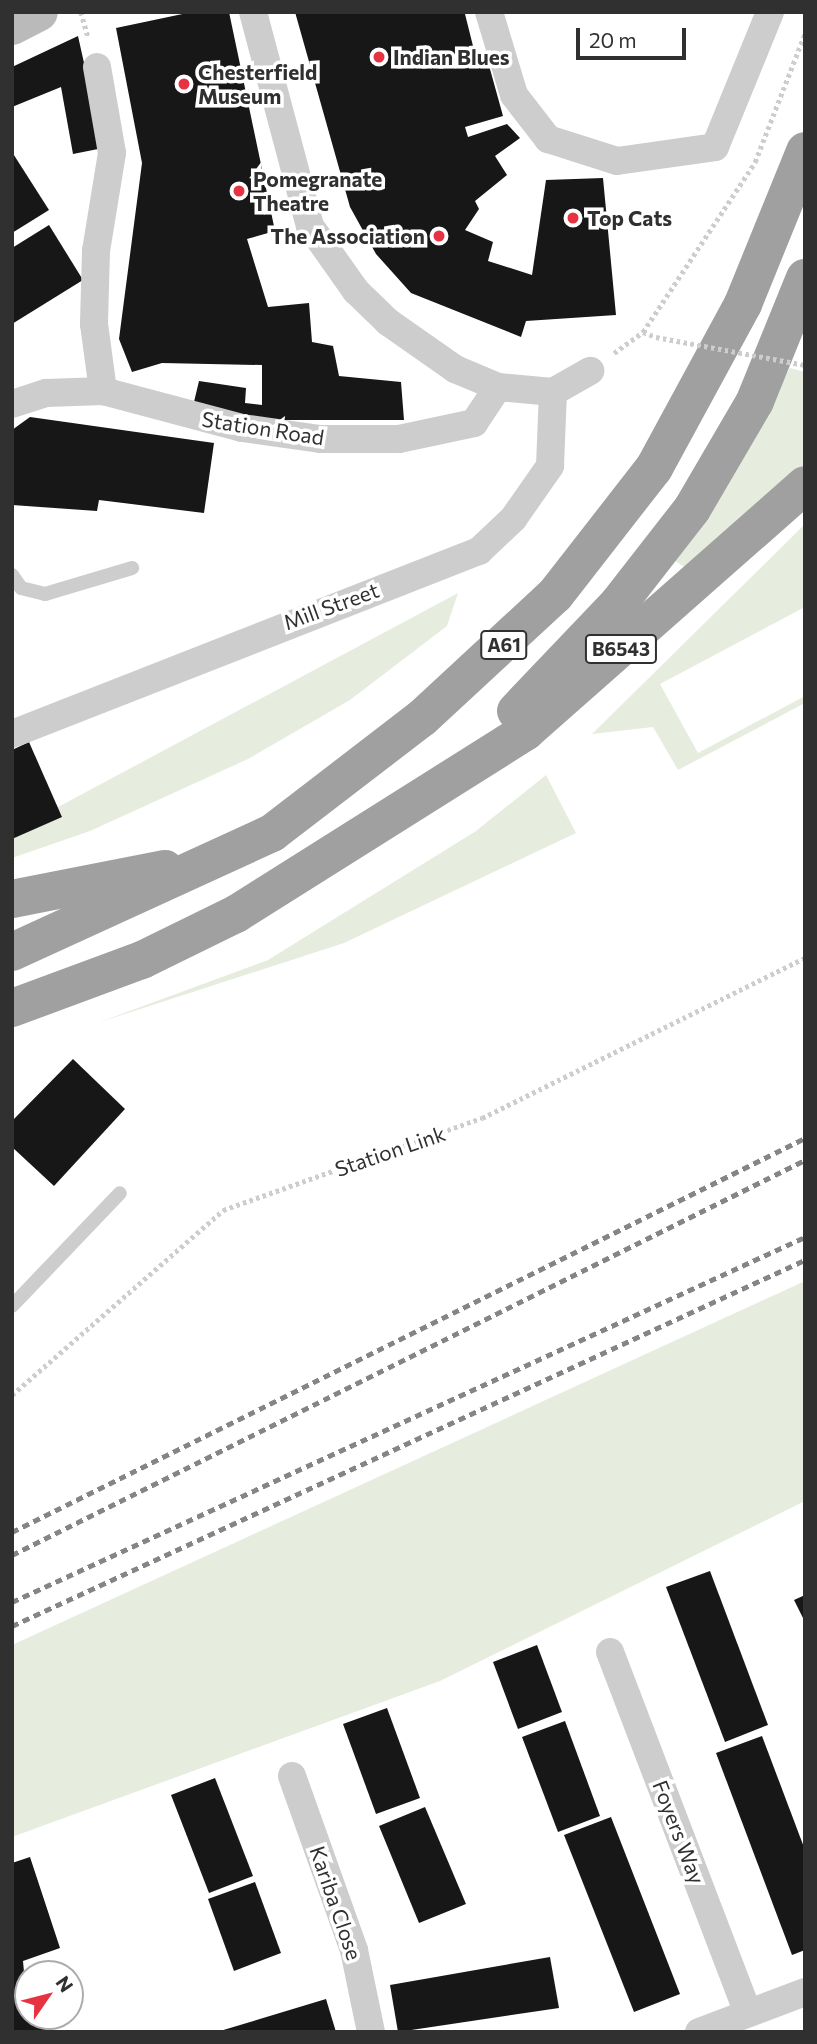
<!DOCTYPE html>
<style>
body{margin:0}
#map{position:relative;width:817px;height:2044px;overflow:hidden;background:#fff;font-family:Commissioner,sans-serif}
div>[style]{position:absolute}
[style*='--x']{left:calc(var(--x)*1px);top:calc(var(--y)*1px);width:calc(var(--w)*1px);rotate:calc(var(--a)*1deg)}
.green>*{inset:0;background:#e6edde}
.building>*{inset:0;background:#171717}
.path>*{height:4.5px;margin-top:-2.25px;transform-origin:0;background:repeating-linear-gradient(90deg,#cdcdcd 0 3.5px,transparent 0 7px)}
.service>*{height:14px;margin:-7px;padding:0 7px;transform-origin:7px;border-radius:7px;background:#cdcdcd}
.minor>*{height:28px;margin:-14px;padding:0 14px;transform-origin:14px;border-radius:14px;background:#cdcdcd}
.secondary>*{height:38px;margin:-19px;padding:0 19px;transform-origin:19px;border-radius:19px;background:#bababa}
.trunk>*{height:38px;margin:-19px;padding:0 19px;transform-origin:19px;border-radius:19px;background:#a0a0a0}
.rail>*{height:5px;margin-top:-2.5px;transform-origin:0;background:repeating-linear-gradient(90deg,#858585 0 7px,transparent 0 12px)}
.path-bridge>*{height:4.5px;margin-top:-2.25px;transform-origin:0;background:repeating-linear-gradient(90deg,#cdcdcd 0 3.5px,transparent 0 7px)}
.dots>*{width:19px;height:19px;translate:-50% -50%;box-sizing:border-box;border:4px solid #fff;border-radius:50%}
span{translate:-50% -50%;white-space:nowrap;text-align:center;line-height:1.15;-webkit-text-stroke:7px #fff;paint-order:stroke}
.shield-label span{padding:2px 5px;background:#fff;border:2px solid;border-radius:5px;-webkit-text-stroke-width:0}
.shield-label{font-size:19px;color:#303030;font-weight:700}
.poi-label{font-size:21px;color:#303030;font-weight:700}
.left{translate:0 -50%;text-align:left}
.right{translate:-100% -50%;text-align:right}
.street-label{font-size:21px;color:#303030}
.frame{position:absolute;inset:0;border:14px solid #303030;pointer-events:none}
.north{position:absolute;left:14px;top:1960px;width:70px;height:70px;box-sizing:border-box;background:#fff;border:2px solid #acacac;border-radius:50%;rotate:55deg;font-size:19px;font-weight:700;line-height:28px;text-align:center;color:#303030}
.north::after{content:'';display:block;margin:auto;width:24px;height:32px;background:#e53341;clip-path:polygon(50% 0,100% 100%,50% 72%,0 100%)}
.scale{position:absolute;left:576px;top:28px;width:110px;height:32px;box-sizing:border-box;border:4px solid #303030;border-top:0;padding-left:9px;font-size:21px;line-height:24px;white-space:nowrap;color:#303030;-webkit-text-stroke:5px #fff;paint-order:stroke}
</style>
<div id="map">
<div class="green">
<i style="clip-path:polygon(790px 368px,805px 372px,805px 464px,687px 569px,671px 558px,736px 467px)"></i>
<i style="clip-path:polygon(805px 524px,805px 607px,660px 684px,698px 753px,805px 696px,805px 703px,678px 770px,653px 727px,592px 734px)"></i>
<i style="clip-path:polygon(458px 593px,447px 626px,350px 700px,248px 759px,90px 831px,12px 858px,12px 839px,62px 816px,58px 807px)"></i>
<i style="clip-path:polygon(546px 775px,576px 833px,344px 943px,97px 1023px,268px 960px,476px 831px)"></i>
<i style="clip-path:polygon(805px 1281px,805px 1501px,440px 1681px,12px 1837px,12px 1645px)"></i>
</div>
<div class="building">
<i style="clip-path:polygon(192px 12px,229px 12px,275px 231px,247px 239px,268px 307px,309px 303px,312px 342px,333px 346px,339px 376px,401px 382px,404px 420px,266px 420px,193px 406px,199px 381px,246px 388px,245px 403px,262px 405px,262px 365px,162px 363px,132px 372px,119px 339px,142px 163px,116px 28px)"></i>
<i style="clip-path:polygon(295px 12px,465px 14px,475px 54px,485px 51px,503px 116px,465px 127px,468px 137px,507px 124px,520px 138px,495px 156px,507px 175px,475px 201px,479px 209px,465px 230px,493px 242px,488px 261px,532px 275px,546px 180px,603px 178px,616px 315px,526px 321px,521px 337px,411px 293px,376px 254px,350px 207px)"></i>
<i style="clip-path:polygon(78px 36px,103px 148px,73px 154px,61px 87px,12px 107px,12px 67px)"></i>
<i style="clip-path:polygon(12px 152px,49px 210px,12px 233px)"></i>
<i style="clip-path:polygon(49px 225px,83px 280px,12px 324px,12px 248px)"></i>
<i style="clip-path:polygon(30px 417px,214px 443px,204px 513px,99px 500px,97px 511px,12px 505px,12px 430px)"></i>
<i style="clip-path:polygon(29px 742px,62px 817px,12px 839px,12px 750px)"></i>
<i style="clip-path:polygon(73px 1059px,125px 1109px,54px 1186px,12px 1147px,12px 1121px)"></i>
<i style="clip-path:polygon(710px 1571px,768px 1725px,725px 1742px,666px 1587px)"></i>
<i style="clip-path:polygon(805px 1595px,805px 1622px,794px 1600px)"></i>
<i style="clip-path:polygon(537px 1645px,562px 1712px,518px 1729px,493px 1662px)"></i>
<i style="clip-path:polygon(387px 1708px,420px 1798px,376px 1814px,343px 1724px)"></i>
<i style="clip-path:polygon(565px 1721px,600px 1816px,558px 1832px,522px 1737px)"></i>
<i style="clip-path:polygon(762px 1736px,805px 1850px,805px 1950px,792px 1955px,716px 1753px)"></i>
<i style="clip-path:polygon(215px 1778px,253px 1876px,209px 1893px,171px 1795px)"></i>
<i style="clip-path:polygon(425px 1807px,466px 1904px,419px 1923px,379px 1826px)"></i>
<i style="clip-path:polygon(611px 1817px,680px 1994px,634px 2012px,564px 1835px)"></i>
<i style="clip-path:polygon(30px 1857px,60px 1948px,23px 1961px,28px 2016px,41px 2016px,46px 2032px,12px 2032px,12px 1863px)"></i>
<i style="clip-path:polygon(255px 1882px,281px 1953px,234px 1971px,208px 1899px)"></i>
<i style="clip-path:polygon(550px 1957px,559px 2008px,398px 2032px,390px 1985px)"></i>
<i style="clip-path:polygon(326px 1999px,336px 2032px,220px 2032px,220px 2031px)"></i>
</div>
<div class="path">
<i style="--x:81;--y:12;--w:25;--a:74"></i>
<i style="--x:643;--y:332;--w:14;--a:21"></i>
<i style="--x:614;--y:353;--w:36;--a:-36"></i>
<i style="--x:643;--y:332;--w:204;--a:-56.6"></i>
<i style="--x:755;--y:162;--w:138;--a:-68.8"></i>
<i style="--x:12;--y:1395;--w:281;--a:-41.2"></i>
<i style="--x:223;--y:1210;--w:275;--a:-19.6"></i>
<i style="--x:482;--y:1118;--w:360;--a:-26.4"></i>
</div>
<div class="service">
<i style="--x:12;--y:575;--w:16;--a:55"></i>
<i style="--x:21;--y:588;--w:25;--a:14"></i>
<i style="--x:45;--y:594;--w:91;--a:-16.6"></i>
<i style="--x:12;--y:1306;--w:156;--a:-46.3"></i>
</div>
<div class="minor">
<i style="--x:253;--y:12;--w:221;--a:75.1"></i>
<i style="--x:310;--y:226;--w:80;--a:54.7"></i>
<i style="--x:356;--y:291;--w:45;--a:44.1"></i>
<i style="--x:388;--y:322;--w:82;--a:35"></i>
<i style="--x:455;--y:369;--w:47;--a:22.7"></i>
<i style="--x:498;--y:387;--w:55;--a:5.2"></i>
<i style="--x:553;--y:392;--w:43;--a:-29.6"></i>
<i style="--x:489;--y:12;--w:87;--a:73.2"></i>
<i style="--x:514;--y:95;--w:56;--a:52.3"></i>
<i style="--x:548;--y:139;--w:72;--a:17.7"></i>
<i style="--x:617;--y:161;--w:99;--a:-8.1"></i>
<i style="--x:715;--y:147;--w:146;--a:-67.8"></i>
<i style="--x:97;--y:67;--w:87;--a:80.1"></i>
<i style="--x:112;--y:153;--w:99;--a:99.3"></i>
<i style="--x:96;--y:251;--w:73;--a:91.6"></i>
<i style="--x:94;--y:324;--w:68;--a:82.3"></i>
<i style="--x:12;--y:404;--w:36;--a:-18"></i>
<i style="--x:46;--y:393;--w:57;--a:-2"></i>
<i style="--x:103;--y:391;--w:144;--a:14.9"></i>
<i style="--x:242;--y:428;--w:79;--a:8"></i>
<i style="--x:320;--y:439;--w:79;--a:0"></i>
<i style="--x:399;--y:439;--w:77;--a:-12"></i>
<i style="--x:474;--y:423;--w:43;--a:-56.3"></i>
<i style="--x:12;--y:734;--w:502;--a:-21.4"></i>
<i style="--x:479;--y:551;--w:47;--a:-43.3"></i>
<i style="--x:513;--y:519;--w:65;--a:-55.1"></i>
<i style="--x:550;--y:466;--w:74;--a:-87.7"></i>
<i style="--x:610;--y:1652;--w:386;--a:69.1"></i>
<i style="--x:292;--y:1776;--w:185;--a:70.4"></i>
<i style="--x:354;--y:1950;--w:84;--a:78.3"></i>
<i style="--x:699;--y:2032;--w:113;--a:-20.7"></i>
</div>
<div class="secondary">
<i style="--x:12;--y:26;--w:30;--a:-27"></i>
</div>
<div class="trunk">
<i style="--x:516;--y:711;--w:148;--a:-46.4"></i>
<i style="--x:618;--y:604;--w:120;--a:-52.1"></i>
<i style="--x:692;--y:509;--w:125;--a:-59.7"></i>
<i style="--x:755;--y:401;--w:133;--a:-67.9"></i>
<i style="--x:12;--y:899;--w:156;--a:-11.1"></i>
<i style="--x:12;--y:952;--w:286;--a:-24.6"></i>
<i style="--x:272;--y:833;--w:189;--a:-37.5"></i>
<i style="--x:422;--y:718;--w:181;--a:-42.8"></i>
<i style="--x:555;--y:595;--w:161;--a:-52.1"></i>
<i style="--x:654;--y:468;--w:187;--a:-61.5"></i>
<i style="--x:743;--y:304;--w:165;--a:-67.9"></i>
<i style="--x:12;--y:1008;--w:139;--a:-20.3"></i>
<i style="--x:142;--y:960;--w:105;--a:-26.1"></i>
<i style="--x:236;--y:914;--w:342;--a:-32.2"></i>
<i style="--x:525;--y:732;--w:373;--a:-41.4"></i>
</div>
<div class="rail">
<i style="--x:12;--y:1532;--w:885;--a:-26.42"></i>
<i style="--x:12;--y:1555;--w:886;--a:-26.48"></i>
<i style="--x:12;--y:1602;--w:873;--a:-24.72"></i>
<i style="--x:12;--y:1626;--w:873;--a:-24.78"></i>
</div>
<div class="path-bridge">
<i style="--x:656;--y:337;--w:152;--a:10.6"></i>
</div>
<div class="dots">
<i style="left:379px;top:57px;background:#e53341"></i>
<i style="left:184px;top:84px;background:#e53341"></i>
<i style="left:239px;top:191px;background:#e53341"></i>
<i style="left:573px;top:218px;background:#e53341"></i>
<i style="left:439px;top:236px;background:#e53341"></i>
</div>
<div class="shield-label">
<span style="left:504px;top:645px">A61</span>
<span style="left:621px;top:649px">B6543</span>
</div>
<div class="poi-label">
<span class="left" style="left:393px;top:57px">Indian Blues</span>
<span class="left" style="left:198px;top:84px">Chesterfield<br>Museum</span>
<span class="left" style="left:253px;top:191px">Pomegranate<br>Theatre</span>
<span class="left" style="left:587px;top:218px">Top Cats</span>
<span class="right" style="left:425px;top:236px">The Association</span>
</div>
<div class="street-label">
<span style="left:263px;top:428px;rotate:9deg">Station Road</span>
<span style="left:331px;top:606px;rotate:-20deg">Mill Street</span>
<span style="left:390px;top:1151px;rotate:-19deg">Station Link</span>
<span style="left:679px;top:1832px;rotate:69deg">Foyers Way</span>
<span style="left:336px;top:1903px;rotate:71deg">Kariba Close</span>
</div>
<div class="frame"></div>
<div class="north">N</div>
<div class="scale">20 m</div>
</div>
